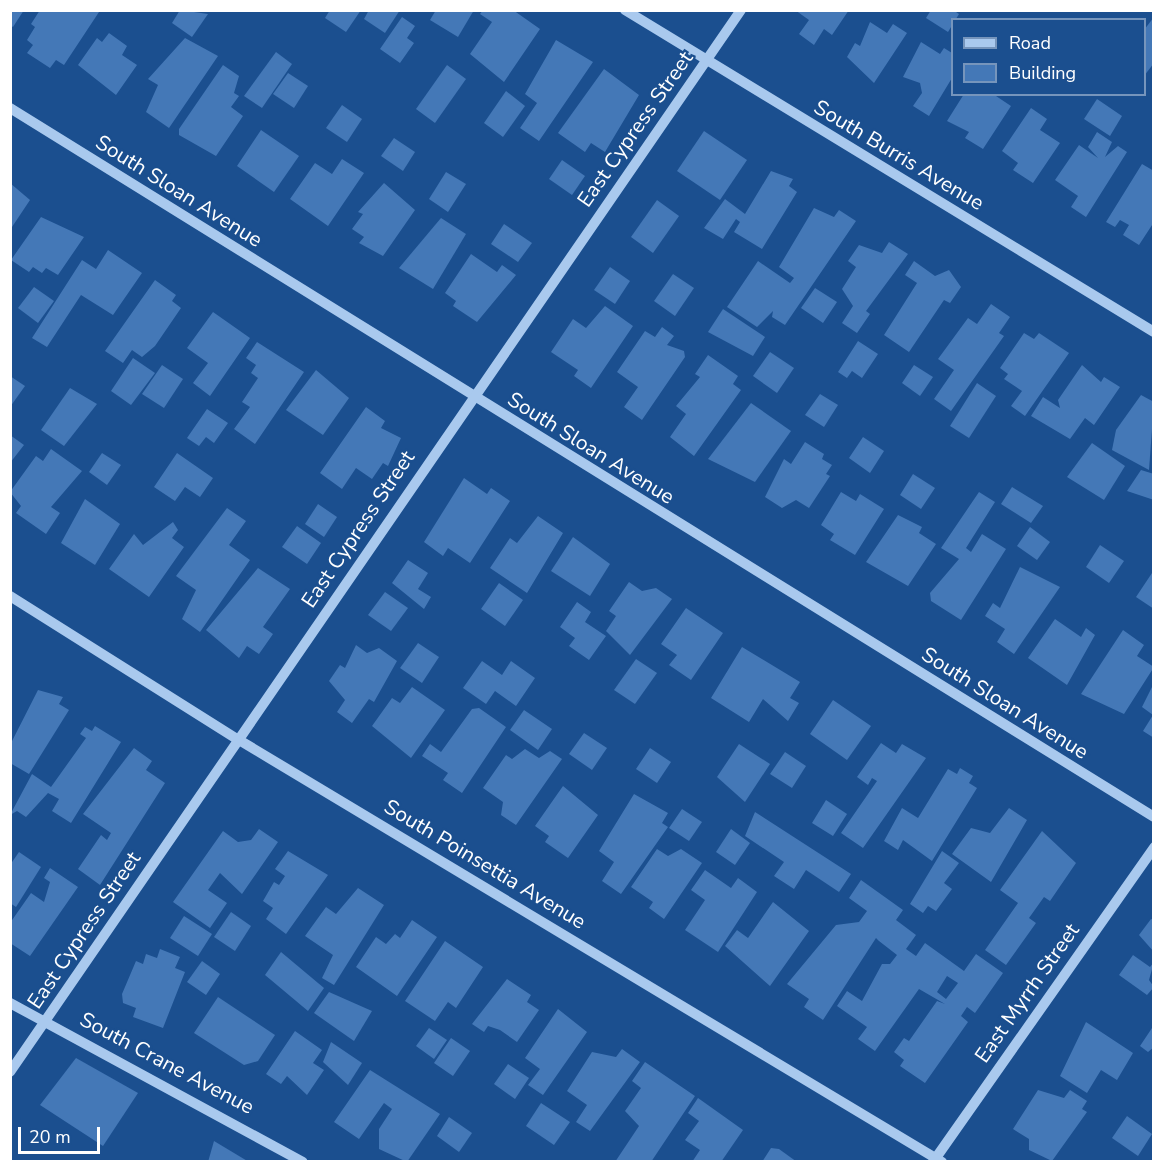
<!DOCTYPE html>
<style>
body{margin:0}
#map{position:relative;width:1164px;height:1172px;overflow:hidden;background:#1b4f8f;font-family:"Nunito Sans",sans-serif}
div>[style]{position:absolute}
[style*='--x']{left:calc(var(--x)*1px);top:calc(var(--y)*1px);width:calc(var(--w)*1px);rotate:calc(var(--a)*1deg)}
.building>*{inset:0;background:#4478b7}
.minor>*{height:10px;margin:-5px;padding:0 5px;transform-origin:5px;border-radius:5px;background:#a9c9ee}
span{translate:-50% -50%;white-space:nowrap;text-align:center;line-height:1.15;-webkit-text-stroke:4.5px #1b4f8f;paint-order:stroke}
.street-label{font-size:21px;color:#fff}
.frame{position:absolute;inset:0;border:12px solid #fff;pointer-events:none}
.legend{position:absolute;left:951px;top:18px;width:195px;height:78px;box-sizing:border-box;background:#1b4f8f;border:2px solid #7695bc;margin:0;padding:8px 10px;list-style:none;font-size:18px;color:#fff}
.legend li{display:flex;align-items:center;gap:12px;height:30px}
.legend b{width:30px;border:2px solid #7695bc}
.scale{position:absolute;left:18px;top:1127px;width:82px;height:27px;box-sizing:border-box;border:3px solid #fff;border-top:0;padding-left:8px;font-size:18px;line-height:21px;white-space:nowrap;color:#fff;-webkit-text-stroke:4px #1b4f8f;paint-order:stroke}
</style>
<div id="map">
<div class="building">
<i style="clip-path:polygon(10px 10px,24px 10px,13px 27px,10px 25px)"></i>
<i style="clip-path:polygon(40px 10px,99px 12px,64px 65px,56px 60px,50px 68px,27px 53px,33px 45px,27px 40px,35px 27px,31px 24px)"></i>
<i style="clip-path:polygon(180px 10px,208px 14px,192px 37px,172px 23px)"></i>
<i style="clip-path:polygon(330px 10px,361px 10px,346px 32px,325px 18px)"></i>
<i style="clip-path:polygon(369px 10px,400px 10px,385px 33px,364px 19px)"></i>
<i style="clip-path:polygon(436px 10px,474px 10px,458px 37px,430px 20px)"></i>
<i style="clip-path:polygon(483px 10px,513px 10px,540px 29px,504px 82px,470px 54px,492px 22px,480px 14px)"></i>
<i style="clip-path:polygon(795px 10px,849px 10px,832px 35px,824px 29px,814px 45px,799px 34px,809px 20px)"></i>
<i style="clip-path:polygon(931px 10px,953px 10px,959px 14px,948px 32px,926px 18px)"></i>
<i style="clip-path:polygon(402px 17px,415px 26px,407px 38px,414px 43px,400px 63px,380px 49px)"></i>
<i style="clip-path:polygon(1154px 17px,1154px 63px,1144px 76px,1144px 30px)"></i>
<i style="clip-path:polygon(870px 22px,887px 33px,893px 24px,907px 33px,874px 83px,847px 57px,855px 43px,860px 46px)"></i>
<i style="clip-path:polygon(109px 33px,127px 46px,122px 55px,137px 65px,116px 95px,78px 65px,97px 38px,102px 42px)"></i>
<i style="clip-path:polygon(185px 38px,218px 56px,169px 128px,146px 112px,158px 85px,148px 79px)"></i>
<i style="clip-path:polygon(556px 40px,593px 62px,539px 141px,520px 128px,537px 103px,525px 94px)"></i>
<i style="clip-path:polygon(921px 42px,940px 54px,944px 48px,952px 53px,952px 78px,929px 116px,913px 106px,922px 93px,920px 83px,903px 77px)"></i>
<i style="clip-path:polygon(276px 52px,292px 64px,262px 108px,244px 96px)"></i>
<i style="clip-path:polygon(223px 65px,239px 76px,234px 93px,239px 96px,231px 107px,243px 116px,216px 156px,179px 135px,179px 129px)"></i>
<i style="clip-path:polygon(447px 65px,466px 79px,435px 123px,416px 109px)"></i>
<i style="clip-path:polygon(604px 69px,639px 95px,605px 152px,591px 143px,585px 152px,558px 133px)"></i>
<i style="clip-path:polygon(288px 73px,308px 86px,294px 108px,273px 94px)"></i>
<i style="clip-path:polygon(506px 91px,525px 106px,503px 137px,484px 123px)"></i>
<i style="clip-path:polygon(964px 94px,993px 94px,1011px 106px,983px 149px,965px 138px,969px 132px,947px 121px)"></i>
<i style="clip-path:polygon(1097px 99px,1122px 116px,1110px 136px,1084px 119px)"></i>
<i style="clip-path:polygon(342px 105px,362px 119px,347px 142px,326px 128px)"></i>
<i style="clip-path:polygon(1031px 108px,1047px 119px,1040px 130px,1060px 143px,1033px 183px,1013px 170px,1018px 163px,1002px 151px)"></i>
<i style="clip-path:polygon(261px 130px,299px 156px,274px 192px,237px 166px)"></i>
<i style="clip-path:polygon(704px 131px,747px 160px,720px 200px,677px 171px)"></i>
<i style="clip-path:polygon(1097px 132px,1112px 142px,1105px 157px,1118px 146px,1127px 152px,1086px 217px,1071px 207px,1078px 196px,1055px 180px,1079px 145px,1098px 158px,1088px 147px)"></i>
<i style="clip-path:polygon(394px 138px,415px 152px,403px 171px,381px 156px)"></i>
<i style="clip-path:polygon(342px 159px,364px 173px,328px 226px,290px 199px,315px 163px,332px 174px)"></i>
<i style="clip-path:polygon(562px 160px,585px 176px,572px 195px,549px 179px)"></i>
<i style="clip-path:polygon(1142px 164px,1154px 171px,1154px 222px,1139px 245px,1123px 235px,1129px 225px,1120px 220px,1115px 227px,1106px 222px)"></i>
<i style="clip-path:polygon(771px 171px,793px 179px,789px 186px,797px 192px,762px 249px,734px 232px,740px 222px,736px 219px,723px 239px,704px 228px,725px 199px,745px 214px)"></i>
<i style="clip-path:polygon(446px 172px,466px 184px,448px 212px,429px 199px)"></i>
<i style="clip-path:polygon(10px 183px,30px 200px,10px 230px)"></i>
<i style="clip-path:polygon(384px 183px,415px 210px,383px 256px,359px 243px,364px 237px,352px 229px,363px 214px,358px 212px)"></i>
<i style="clip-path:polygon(657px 200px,679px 216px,653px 253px,631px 237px)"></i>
<i style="clip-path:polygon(814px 208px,834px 217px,839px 210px,856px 221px,785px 325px,772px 317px,773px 311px,757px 327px,727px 307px,758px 261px,790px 283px,794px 278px,779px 267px)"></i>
<i style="clip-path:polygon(41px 217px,84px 237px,58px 275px,46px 268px,42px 273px,33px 267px,29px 272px,11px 260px)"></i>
<i style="clip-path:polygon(441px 218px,466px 234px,433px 289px,399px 268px)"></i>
<i style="clip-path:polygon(504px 224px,532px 243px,518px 262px,491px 244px)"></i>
<i style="clip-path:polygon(889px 242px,908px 254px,866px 311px,870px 314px,857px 333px,842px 323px,853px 306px,842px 289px,856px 267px,848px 261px,859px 245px,882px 253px)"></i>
<i style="clip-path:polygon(108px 250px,142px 273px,113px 315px,81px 295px,47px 347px,32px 338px,82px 260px,96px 269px)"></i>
<i style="clip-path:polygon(471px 254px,497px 272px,502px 265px,516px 275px,477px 322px,453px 306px,456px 301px,445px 293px)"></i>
<i style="clip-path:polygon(914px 261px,935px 276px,949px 270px,961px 287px,950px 303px,944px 300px,909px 352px,884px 335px,917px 283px,905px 275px)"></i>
<i style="clip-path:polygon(610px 267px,630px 281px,615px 304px,594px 290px)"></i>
<i style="clip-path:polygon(673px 274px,694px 288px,675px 316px,654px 301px)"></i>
<i style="clip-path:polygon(155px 280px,176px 295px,172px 301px,181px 308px,155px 346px,142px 357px,132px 350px,123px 363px,105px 351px)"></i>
<i style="clip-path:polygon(34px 287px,54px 301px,38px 323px,18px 308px)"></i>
<i style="clip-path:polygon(815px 288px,837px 302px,823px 323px,801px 308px)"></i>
<i style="clip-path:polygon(991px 304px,1010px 317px,999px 333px,1004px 336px,951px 411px,934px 399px,954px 370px,938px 359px,968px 318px,977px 324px)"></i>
<i style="clip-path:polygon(605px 306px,633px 326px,591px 388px,574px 376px,578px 370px,551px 352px,573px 319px,586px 328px)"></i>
<i style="clip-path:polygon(723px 309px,765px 337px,753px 356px,708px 332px)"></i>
<i style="clip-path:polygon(213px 312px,250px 338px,210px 396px,193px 383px,208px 363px,187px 348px)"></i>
<i style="clip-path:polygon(662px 327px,674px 336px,667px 345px,684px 351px,685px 357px,642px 420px,624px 407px,638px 387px,617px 372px,645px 331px,655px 337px)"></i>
<i style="clip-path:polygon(1024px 333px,1034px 339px,1039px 333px,1069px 353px,1025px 416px,1011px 406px,1022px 391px,1004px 379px,1008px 374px,1000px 368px)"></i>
<i style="clip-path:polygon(858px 341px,878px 354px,862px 378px,852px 371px,847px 378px,838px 372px)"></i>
<i style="clip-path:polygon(257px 342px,304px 372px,255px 444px,234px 429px,250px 407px,242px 402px,258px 378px,251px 373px,256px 365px,246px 358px)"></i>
<i style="clip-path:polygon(770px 352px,794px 368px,777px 393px,753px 376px)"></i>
<i style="clip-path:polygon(708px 355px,738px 376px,733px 384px,741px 390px,694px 456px,670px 437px,686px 414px,676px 406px,700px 377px,695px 374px)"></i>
<i style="clip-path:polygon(133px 358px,155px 373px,131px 405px,111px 391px)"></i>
<i style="clip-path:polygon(162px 365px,183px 379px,164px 408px,142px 394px)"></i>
<i style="clip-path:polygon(914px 365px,933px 377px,920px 396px,902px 383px)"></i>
<i style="clip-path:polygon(1082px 365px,1101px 382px,1104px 377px,1120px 387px,1094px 425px,1085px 418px,1070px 439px,1031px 416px,1043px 397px,1060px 408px,1058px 400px)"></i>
<i style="clip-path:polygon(316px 370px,349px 398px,323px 435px,286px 410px)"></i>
<i style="clip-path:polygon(10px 376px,25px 386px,10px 407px)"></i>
<i style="clip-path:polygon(977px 383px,996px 396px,969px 438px,950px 426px)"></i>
<i style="clip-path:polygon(70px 388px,97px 404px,64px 446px,41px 430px)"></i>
<i style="clip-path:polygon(820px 394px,838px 405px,824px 427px,805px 415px)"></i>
<i style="clip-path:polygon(1141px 395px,1154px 402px,1149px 470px,1112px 450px,1116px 430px)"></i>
<i style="clip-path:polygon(751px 403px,791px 431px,755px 482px,708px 459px)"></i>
<i style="clip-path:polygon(366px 407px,385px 421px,381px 428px,401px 438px,388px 466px,383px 463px,372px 479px,356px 468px,342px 489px,320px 473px)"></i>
<i style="clip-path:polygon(207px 409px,228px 423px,214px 443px,206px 437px,199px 446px,187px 438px)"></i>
<i style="clip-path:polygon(10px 435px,24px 445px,10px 463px)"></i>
<i style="clip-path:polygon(863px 437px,884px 451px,870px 473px,849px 458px)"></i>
<i style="clip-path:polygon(805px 442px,824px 454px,822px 459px,832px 465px,826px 474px,830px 476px,809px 508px,796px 500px,782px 508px,765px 497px,784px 459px,791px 464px)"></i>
<i style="clip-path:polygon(1092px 443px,1125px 466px,1104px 500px,1067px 477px)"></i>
<i style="clip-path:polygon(51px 449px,82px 471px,51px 507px,60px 513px,46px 534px,16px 513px,21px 506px,10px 492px,36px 456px,43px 461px)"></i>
<i style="clip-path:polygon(102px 453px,121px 465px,107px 485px,89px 472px)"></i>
<i style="clip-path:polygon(177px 453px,213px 478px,200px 497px,185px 487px,175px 501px,154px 487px)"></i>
<i style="clip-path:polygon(1141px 470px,1154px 474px,1154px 500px,1127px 491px)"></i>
<i style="clip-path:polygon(913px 474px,935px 488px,921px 509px,900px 495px)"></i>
<i style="clip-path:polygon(464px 478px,487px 494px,491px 488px,510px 501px,470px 563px,448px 548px,443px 556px,424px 542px)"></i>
<i style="clip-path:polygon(1012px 487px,1043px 506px,1031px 523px,1001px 504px)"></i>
<i style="clip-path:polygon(841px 492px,856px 501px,860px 494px,884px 509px,855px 555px,830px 540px,834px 534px,821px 525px)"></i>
<i style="clip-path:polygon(979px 492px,995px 502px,966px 548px,971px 552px,982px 534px,1006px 549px,961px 620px,931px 601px,930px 593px,959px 559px,941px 548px)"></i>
<i style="clip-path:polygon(85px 499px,120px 524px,95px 565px,61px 543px)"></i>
<i style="clip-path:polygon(318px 504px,337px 517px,324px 537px,305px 524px)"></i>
<i style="clip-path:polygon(227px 508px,246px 521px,229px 545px,250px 560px,200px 632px,182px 619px,196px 590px,176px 576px)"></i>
<i style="clip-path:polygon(898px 515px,922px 527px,919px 533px,936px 544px,908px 586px,866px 562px)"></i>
<i style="clip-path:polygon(538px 516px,563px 533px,527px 593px,490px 568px,510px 538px,517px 543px)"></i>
<i style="clip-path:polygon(173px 522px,178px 530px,172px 538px,184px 547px,149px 597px,109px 569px,134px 534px,143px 545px)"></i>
<i style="clip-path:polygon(297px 526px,321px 543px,307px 564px,282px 547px)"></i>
<i style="clip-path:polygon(1030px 527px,1050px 542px,1037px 560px,1017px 546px)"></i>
<i style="clip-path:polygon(573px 537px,610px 564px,590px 596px,551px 571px)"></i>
<i style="clip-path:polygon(1100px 545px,1124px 561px,1109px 583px,1086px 567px)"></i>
<i style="clip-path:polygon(408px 560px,428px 573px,418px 589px,431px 597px,424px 609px,392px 583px)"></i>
<i style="clip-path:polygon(1020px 567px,1060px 587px,1014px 654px,997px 642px,1005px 629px,985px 616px,993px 603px,1000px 608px)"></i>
<i style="clip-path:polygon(258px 568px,290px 589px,263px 627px,273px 634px,259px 654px,247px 646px,239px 658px,206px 630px)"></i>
<i style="clip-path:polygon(1152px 573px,1154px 574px,1154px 609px,1136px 597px)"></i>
<i style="clip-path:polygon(629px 582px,642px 591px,656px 588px,672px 599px,630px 655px,606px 631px,616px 616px,609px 611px)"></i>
<i style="clip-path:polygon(499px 583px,523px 600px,505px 626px,481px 609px)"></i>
<i style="clip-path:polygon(385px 592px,408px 608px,391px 631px,368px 615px)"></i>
<i style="clip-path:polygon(577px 602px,591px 612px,585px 622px,606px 636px,589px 660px,569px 646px,575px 638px,560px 627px)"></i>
<i style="clip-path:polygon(686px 608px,723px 633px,691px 680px,669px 665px,677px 655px,661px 644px)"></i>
<i style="clip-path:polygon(1055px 619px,1081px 637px,1086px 628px,1095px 635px,1067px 685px,1028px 658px)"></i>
<i style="clip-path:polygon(1123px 630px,1144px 645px,1137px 656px,1154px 667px,1124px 714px,1081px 694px)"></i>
<i style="clip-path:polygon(418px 643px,439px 657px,422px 683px,400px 668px)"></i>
<i style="clip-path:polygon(356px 645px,367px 653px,379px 648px,397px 661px,374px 702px,369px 699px,352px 723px,337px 712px,345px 700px,329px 681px,340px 665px,345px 668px)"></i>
<i style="clip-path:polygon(742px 647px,800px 682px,790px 698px,799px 703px,788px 721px,763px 699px,749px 722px,711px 698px)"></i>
<i style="clip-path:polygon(636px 659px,657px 673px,635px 704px,614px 690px)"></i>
<i style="clip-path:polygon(482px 661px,502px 675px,511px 661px,535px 678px,516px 706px,495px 691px,486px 704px,463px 688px)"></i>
<i style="clip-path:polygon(1154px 683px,1154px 738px,1143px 731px,1153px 715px,1142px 707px)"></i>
<i style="clip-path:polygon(412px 687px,445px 710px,411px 758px,372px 726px,392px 698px,400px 703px)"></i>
<i style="clip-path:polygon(38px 690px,63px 697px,59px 704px,69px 710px,29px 774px,10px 763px,10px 745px)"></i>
<i style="clip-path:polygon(833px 700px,871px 726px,847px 760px,810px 734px)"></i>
<i style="clip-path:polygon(479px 708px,506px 727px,462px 793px,443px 780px,448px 773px,422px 756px,430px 744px,441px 752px,472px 709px)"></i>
<i style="clip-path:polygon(524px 710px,552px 729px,538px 750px,510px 730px)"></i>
<i style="clip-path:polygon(95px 726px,121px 742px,71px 823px,52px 811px,59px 799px,48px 793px,26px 817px,17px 811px,10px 815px,32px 774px,51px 787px,86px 738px,80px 734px,85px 727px,92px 731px)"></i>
<i style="clip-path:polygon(584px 733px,607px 748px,592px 770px,569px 754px)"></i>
<i style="clip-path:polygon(881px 743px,896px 753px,902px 744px,926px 758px,863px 848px,841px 833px,877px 781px,872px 778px,868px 785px,857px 777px)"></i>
<i style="clip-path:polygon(739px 744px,770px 764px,745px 802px,717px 777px)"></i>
<i style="clip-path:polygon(134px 748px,152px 761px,146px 770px,165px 783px,100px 885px,78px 869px,101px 835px,107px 840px,111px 833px,83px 814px)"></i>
<i style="clip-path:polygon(650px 748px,671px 762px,657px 783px,636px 769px)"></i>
<i style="clip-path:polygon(525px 749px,539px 758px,550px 751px,562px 759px,516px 825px,501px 815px,503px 802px,483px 788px,506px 755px,512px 759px)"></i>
<i style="clip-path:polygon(785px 752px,806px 766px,792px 788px,770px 774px)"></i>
<i style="clip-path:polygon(960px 768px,973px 776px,969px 783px,977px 788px,932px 861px,903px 840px,898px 850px,884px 841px,902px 808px,918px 818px,948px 769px,957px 774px)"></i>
<i style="clip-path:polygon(563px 786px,598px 815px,568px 858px,545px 842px,549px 836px,535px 826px)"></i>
<i style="clip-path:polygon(634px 794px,668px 813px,662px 823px,668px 827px,621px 894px,602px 881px,614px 862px,599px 851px)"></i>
<i style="clip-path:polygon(826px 800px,847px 814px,833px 836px,812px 823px)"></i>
<i style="clip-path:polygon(1009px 808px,1027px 820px,991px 882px,952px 854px,971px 828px,990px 833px)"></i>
<i style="clip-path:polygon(682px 809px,702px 822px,689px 841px,669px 828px)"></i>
<i style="clip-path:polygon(755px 812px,851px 874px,839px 892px,806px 870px,794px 889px,774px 876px,784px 862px,745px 836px)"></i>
<i style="clip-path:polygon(259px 829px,278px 842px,242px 894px,220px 873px,208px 890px,227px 903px,210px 928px,173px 902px,223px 831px,238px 842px,251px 840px)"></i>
<i style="clip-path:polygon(731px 829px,750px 843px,735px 865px,716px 852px)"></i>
<i style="clip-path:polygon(1042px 831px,1076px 863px,1050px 901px,1044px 897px,1029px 918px,1036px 923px,1006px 965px,985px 950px,1018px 903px,1000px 890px)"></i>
<i style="clip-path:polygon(657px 849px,668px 856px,681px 849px,702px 863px,664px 919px,649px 908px,653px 902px,631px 887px)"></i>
<i style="clip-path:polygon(288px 851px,328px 875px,286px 934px,266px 919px,273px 908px,263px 901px,274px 882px,279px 885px,285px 876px,275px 869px)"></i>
<i style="clip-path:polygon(942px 851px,959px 863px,944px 883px,952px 889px,936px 911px,928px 906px,923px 913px,910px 904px)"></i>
<i style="clip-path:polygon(19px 852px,41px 867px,16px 907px,10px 903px,10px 865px)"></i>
<i style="clip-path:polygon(50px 868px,78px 887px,30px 956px,10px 943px,10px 923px,31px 893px,44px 902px,50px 882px,44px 878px)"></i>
<i style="clip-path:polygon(705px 870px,731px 888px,738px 878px,757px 892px,718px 952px,685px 930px,705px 900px,691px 890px)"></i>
<i style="clip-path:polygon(evenodd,861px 880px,903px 910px,896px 920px,916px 935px,906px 949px,916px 956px,925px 943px,964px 971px,976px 954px,1003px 973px,975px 1013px,967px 1007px,961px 1016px,968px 1022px,925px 1083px,900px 1066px,904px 1060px,894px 1052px,904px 1038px,909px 1041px,937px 1001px,945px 1004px,919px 989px,875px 1051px,858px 1039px,867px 1027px,837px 1006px,847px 991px,862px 1001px,882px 964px,890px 964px,897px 955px,879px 941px,876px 938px,823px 1020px,804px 1007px,809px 999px,787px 984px,836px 925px,859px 922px,867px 911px,849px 898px,861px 880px,947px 976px,958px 983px,946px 999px,937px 992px,947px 976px)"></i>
<i style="clip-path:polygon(358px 888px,384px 905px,334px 985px,322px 978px,333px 955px,305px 936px,326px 907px,336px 914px)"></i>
<i style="clip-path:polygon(773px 902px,809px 931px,770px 986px,725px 946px,737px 930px,748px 938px)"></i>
<i style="clip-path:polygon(231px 912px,251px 926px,235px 951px,214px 937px)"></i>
<i style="clip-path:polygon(184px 916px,212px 934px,198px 956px,170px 938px)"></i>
<i style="clip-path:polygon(1151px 919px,1154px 920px,1154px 952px,1139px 935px)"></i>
<i style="clip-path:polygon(412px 920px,437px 937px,397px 996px,356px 967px,376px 937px,386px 944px,395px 934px,400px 938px)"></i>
<i style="clip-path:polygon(445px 941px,483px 967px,456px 1008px,448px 1002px,435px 1021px,405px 1001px)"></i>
<i style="clip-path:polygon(160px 949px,180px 957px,175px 968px,185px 972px,163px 1028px,133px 1017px,136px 1008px,123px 1003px,122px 994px,136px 961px,143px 964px,146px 954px,157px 958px)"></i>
<i style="clip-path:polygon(281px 952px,324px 988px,308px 1011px,265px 975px)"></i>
<i style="clip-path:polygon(1133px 955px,1150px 967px,1154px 962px,1149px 980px,1154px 987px,1147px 995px,1119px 975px)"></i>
<i style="clip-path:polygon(202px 961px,220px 974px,206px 995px,187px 982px)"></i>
<i style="clip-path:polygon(507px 979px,531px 995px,527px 1002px,539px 1010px,517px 1042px,500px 1030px,488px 1026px,484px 1032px,472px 1024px)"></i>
<i style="clip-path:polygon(329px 992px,372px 1011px,354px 1041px,314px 1013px)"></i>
<i style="clip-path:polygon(218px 997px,275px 1035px,258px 1061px,244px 1065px,194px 1033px)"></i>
<i style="clip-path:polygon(558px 1009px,587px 1032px,543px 1095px,528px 1085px,540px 1069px,525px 1058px)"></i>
<i style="clip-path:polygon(1086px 1022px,1133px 1053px,1117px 1080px,1101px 1070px,1087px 1093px,1060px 1076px)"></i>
<i style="clip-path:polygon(1154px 1025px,1154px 1047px,1148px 1052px,1140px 1046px)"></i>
<i style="clip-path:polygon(429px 1028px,447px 1040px,434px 1059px,416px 1046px)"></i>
<i style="clip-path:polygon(295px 1031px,322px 1050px,313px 1063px,324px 1070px,307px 1095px,287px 1076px,281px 1084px,266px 1074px)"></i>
<i style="clip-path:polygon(451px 1038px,470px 1051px,453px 1076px,434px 1063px)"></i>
<i style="clip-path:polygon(331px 1042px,362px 1063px,348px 1085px,323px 1062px)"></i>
<i style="clip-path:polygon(622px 1049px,640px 1062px,590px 1131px,576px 1122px,587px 1105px,567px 1091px,592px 1052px,616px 1057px)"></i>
<i style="clip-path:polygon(76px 1058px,138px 1093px,103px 1146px,40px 1105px)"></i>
<i style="clip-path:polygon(645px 1062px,695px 1096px,651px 1162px,615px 1162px,639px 1126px,625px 1111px,641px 1088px,632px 1081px)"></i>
<i style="clip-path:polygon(508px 1064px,529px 1078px,515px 1099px,494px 1084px)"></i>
<i style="clip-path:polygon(370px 1070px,440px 1114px,407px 1162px,379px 1149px,379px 1129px,392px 1109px,384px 1103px,359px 1139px,334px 1122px)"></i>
<i style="clip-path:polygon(1038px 1090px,1064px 1098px,1070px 1090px,1087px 1101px,1082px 1109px,1087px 1112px,1052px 1161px,1029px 1150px,1029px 1139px,1013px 1129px)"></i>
<i style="clip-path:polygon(698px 1098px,743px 1130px,721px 1162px,692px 1162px,700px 1150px,685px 1140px,699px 1121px,688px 1113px)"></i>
<i style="clip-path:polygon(541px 1103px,570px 1122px,554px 1145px,526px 1126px)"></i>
<i style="clip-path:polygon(1127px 1116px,1152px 1134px,1138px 1156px,1112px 1138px)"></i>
<i style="clip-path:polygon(449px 1117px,472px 1133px,459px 1152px,437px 1136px)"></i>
<i style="clip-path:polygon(214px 1141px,249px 1162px,208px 1162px)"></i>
<i style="clip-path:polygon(771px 1148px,779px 1149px,797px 1162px,762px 1162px)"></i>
</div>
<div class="minor">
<i style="--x:625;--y:10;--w:619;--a:31.33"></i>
<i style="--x:10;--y:108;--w:1346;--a:31.79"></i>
<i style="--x:10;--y:596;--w:271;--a:32.2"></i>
<i style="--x:239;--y:740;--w:820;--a:30.98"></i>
<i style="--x:10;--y:1003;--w:333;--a:28.5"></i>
<i style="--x:10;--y:1072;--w:1289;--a:-55.46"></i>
<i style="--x:933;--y:1162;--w:385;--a:-54.9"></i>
</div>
<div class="street-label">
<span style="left:635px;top:129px;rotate:-55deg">East Cypress Street</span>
<span style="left:899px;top:155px;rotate:31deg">South Burris Avenue</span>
<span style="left:179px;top:191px;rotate:32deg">South Sloan Avenue</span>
<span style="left:591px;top:448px;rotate:32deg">South Sloan Avenue</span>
<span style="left:358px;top:529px;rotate:-56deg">East Cypress Street</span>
<span style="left:1005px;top:703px;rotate:32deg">South Sloan Avenue</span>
<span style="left:485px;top:864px;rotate:31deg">South Poinsettia Avenue</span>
<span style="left:84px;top:930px;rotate:-56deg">East Cypress Street</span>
<span style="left:1027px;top:993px;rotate:-55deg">East Myrrh Street</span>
<span style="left:167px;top:1063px;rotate:28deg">South Crane Avenue</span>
</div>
<div class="frame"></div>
<ul class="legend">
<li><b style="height:8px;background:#a9c9ee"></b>Road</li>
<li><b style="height:16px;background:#4478b7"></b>Building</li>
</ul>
<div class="scale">20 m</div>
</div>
